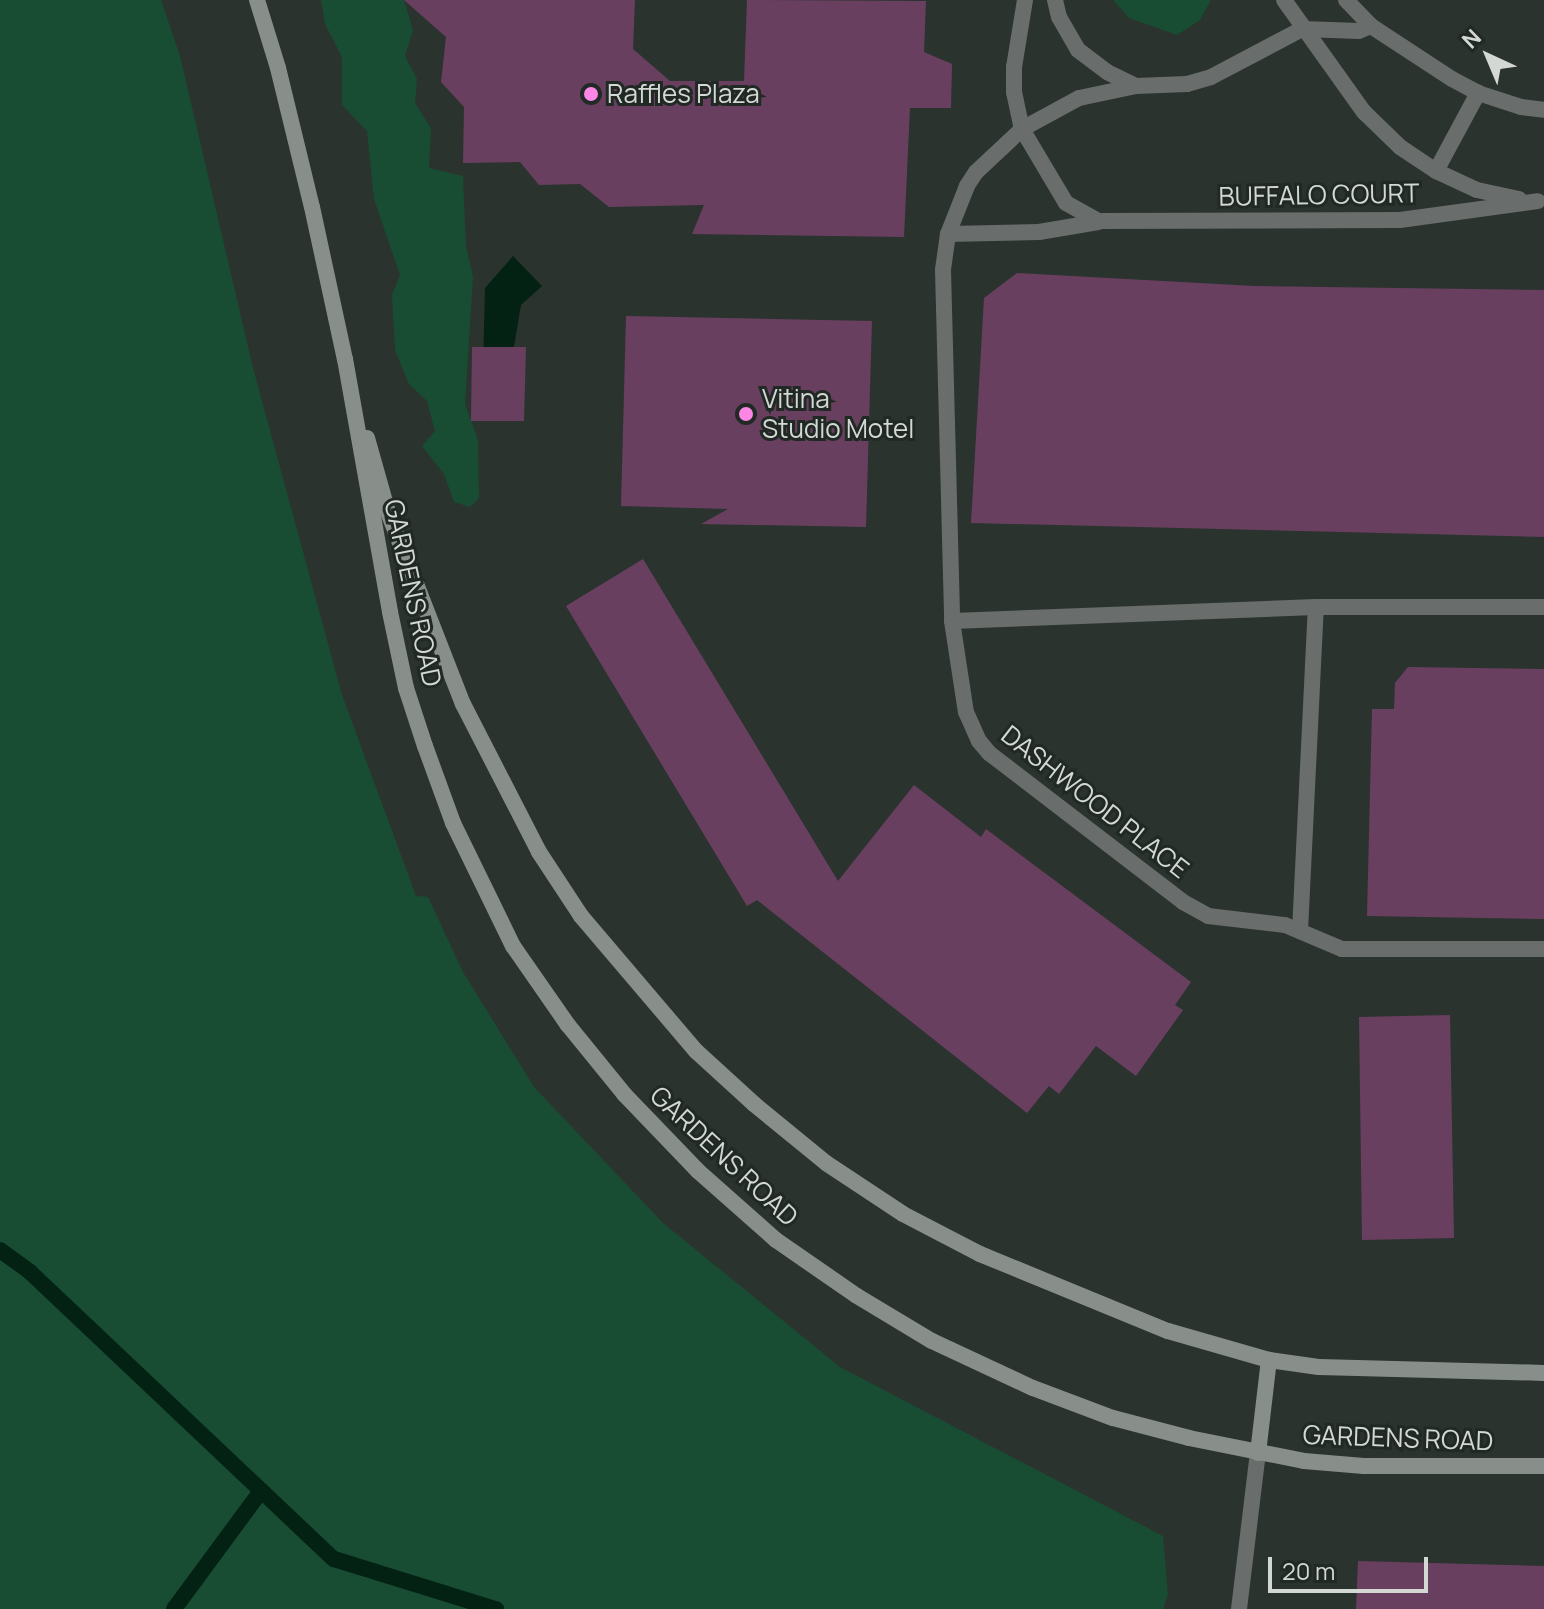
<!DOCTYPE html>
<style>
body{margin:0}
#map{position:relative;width:1544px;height:1609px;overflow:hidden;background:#2b332e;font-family:Manrope,sans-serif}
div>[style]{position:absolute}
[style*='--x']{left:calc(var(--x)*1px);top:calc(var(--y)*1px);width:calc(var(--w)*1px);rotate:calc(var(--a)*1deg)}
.green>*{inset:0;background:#184d34}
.water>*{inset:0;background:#042214}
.stream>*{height:16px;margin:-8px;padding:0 8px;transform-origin:8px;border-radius:8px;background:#042214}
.building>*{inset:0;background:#693f60}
.street>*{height:16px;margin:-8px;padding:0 8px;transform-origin:8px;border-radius:8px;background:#696d6b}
.secondary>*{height:16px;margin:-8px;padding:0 8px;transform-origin:8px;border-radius:8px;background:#888f8b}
.dots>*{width:22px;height:22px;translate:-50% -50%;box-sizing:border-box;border:4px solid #212924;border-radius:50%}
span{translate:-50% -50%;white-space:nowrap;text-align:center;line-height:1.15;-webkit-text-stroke:6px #212924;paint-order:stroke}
.poi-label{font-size:26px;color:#d3d8d5}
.left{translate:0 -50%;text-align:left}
.street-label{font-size:26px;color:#d3d8d5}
.north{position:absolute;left:1448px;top:16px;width:80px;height:80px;-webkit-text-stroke:6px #212924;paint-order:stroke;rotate:316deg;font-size:22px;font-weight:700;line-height:32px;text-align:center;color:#d3d8d5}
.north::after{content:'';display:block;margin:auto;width:28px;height:36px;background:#d3d8d5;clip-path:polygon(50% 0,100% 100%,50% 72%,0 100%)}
.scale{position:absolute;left:1268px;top:1557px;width:160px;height:36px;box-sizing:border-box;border:4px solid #d3d8d5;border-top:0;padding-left:10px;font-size:24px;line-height:28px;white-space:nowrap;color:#d3d8d5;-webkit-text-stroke:6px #212924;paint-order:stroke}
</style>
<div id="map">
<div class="green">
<i style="clip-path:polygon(0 0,161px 0,180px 56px,253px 368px,342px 695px,416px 896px,428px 897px,463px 972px,534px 1087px,663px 1223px,840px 1367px,1163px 1536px,1168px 1595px,1163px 1609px,0 1609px)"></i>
<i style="clip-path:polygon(321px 0,404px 0,413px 30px,405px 56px,417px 79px,415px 103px,431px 128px,429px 168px,463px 176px,466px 246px,473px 277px,465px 404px,478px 440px,479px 498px,470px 507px,454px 502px,444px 474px,422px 446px,435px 431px,427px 401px,409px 384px,395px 350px,392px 295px,400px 275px,374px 199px,367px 131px,342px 105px,342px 57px,325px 24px)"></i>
<i style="clip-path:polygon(1113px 0,1211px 0,1200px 20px,1177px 35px,1129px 18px)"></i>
</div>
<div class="water">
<i style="clip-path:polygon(513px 256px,542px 286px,521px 305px,511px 364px,483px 365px,485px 288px)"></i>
</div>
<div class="stream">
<i style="--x:0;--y:1250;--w:37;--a:36"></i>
<i style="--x:30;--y:1272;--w:418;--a:43.4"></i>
<i style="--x:334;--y:1559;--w:170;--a:17.2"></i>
<i style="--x:174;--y:1609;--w:147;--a:-53.6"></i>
</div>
<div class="building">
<i style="clip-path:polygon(404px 0,635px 0,633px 49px,670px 81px,744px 81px,747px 0,926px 1px,924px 52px,952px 64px,951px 108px,910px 108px,904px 237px,692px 234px,704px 205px,609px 207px,580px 184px,539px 185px,520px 162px,463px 163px,464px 107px,441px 82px,446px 37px)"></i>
<i style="clip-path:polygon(1017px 273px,1254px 286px,1544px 290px,1544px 537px,971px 523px,984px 298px)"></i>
<i style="clip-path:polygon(626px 316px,872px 321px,866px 527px,701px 524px,728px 509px,621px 506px)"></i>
<i style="clip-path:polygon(472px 347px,526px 347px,524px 421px,471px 421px)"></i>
<i style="clip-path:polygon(643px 559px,838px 881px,914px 785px,981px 837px,986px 829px,1191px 982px,1175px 1005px,1183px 1010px,1136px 1076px,1096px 1046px,1059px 1094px,1049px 1086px,1027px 1113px,757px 900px,747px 906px,566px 606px)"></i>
<i style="clip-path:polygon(1408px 667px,1544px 669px,1544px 919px,1367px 916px,1372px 709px,1394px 709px,1395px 683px)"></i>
<i style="clip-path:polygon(1450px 1015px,1454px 1238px,1362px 1240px,1359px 1017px)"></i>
<i style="clip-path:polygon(1358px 1561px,1544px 1566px,1544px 1609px,1356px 1609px)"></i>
</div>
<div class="street">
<i style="--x:1025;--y:0;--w:68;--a:99.3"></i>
<i style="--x:1014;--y:67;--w:25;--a:90"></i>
<i style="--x:1014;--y:92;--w:38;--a:78"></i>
<i style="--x:1022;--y:129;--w:86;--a:59.3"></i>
<i style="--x:1066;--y:203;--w:38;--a:29"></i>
<i style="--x:1099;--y:221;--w:301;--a:-0.2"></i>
<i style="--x:1400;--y:220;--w:139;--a:-7.8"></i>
<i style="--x:1055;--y:0;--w:17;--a:77"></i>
<i style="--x:1059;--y:17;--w:38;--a:60"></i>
<i style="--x:1078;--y:50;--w:36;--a:37"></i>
<i style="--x:1107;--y:72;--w:32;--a:26"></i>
<i style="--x:1136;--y:86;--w:51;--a:-2.2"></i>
<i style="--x:1187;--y:84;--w:25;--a:-16"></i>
<i style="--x:1211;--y:77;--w:103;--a:-27.8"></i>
<i style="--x:1302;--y:29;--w:57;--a:2"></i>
<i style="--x:1359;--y:31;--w:13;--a:-23"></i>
<i style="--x:1284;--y:0;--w:138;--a:54.5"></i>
<i style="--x:1364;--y:112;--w:50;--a:44.2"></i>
<i style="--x:1400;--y:147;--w:43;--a:33.7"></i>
<i style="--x:1436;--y:171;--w:45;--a:24.9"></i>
<i style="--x:1477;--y:190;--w:43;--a:12.1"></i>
<i style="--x:1346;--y:0;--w:36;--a:46"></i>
<i style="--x:1371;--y:26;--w:97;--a:33.2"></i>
<i style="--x:1452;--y:79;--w:30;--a:28"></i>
<i style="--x:1478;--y:93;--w:45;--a:18"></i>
<i style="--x:1521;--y:107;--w:23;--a:7"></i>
<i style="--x:1136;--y:86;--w:58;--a:168.1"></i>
<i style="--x:1079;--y:98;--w:65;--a:151.5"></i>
<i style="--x:1022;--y:129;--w:63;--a:136.9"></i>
<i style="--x:976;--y:172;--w:17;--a:123"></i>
<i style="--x:967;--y:186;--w:52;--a:111.6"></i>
<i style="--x:948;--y:234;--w:36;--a:98"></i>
<i style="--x:943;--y:270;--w:351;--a:88.5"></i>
<i style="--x:952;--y:621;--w:92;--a:81.3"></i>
<i style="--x:966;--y:712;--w:32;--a:66"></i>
<i style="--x:979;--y:741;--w:16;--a:50"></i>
<i style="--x:989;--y:753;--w:245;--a:37.5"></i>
<i style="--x:1183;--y:902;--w:29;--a:29"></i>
<i style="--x:1208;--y:916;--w:78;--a:6.7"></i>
<i style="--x:1285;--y:925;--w:62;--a:22.8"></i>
<i style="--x:1342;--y:949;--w:202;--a:0"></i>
<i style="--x:1436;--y:171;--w:89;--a:-61.7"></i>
<i style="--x:948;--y:234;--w:91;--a:-1.3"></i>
<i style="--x:1039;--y:232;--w:60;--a:-9.6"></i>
<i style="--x:952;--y:621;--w:364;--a:-2.2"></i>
<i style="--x:1316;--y:607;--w:228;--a:0"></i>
<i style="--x:1300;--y:931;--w:324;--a:-87.2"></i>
<i style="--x:1239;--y:1609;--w:157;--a:-83.1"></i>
</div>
<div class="secondary">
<i style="--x:257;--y:0;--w:71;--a:72.8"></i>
<i style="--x:278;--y:68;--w:143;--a:76.3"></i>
<i style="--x:312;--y:207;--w:156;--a:77.8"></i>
<i style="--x:345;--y:359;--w:257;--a:79.9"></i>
<i style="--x:390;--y:612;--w:78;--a:78.1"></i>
<i style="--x:406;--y:688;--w:61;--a:71.9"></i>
<i style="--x:425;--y:746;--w:82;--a:70"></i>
<i style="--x:453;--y:823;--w:137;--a:64"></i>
<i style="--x:513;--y:946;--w:96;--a:55.2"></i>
<i style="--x:568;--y:1025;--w:89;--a:50.9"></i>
<i style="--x:624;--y:1094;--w:107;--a:46.1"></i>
<i style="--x:698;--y:1171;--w:104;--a:41.5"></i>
<i style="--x:776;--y:1240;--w:98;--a:34.7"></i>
<i style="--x:857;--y:1296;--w:87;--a:31"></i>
<i style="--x:932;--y:1341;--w:111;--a:25"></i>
<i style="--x:1033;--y:1388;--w:85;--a:20.6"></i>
<i style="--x:1113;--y:1418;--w:79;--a:14.7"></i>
<i style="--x:1189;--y:1438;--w:117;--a:11.3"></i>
<i style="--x:1304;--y:1461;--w:60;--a:4.8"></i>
<i style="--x:1364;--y:1466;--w:180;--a:0"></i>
<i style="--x:367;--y:438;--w:77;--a:74.2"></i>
<i style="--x:388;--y:512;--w:206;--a:68.7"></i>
<i style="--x:463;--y:704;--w:166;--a:62.8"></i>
<i style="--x:539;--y:852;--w:77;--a:56.7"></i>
<i style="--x:581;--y:916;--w:177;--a:49.6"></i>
<i style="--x:696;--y:1051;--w:79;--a:42.4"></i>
<i style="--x:754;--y:1104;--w:93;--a:39.3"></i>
<i style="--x:826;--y:1163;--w:92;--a:33.5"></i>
<i style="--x:903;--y:1214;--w:87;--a:27.5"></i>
<i style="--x:980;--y:1254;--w:203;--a:22.3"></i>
<i style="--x:1168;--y:1331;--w:105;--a:16"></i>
<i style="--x:1269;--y:1360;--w:50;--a:8"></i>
<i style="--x:1319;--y:1367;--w:225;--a:1.5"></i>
<i style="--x:1258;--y:1453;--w:94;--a:-83.3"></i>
</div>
<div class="dots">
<i style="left:591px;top:94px;background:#fb86e5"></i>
<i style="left:746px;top:414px;background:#fb86e5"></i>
</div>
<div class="poi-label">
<span class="left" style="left:607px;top:94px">Raffles Plaza</span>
<span class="left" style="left:762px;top:414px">Vitina<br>Studio Motel</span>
</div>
<div class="street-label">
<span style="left:1319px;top:195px;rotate:-1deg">BUFFALO COURT</span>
<span style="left:413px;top:593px;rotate:78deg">GARDENS ROAD</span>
<span style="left:1095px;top:802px;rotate:38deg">DASHWOOD PLACE</span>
<span style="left:724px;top:1156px;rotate:43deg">GARDENS ROAD</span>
<span style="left:1398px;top:1438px;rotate:2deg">GARDENS ROAD</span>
</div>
<div class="north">N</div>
<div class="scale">20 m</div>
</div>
